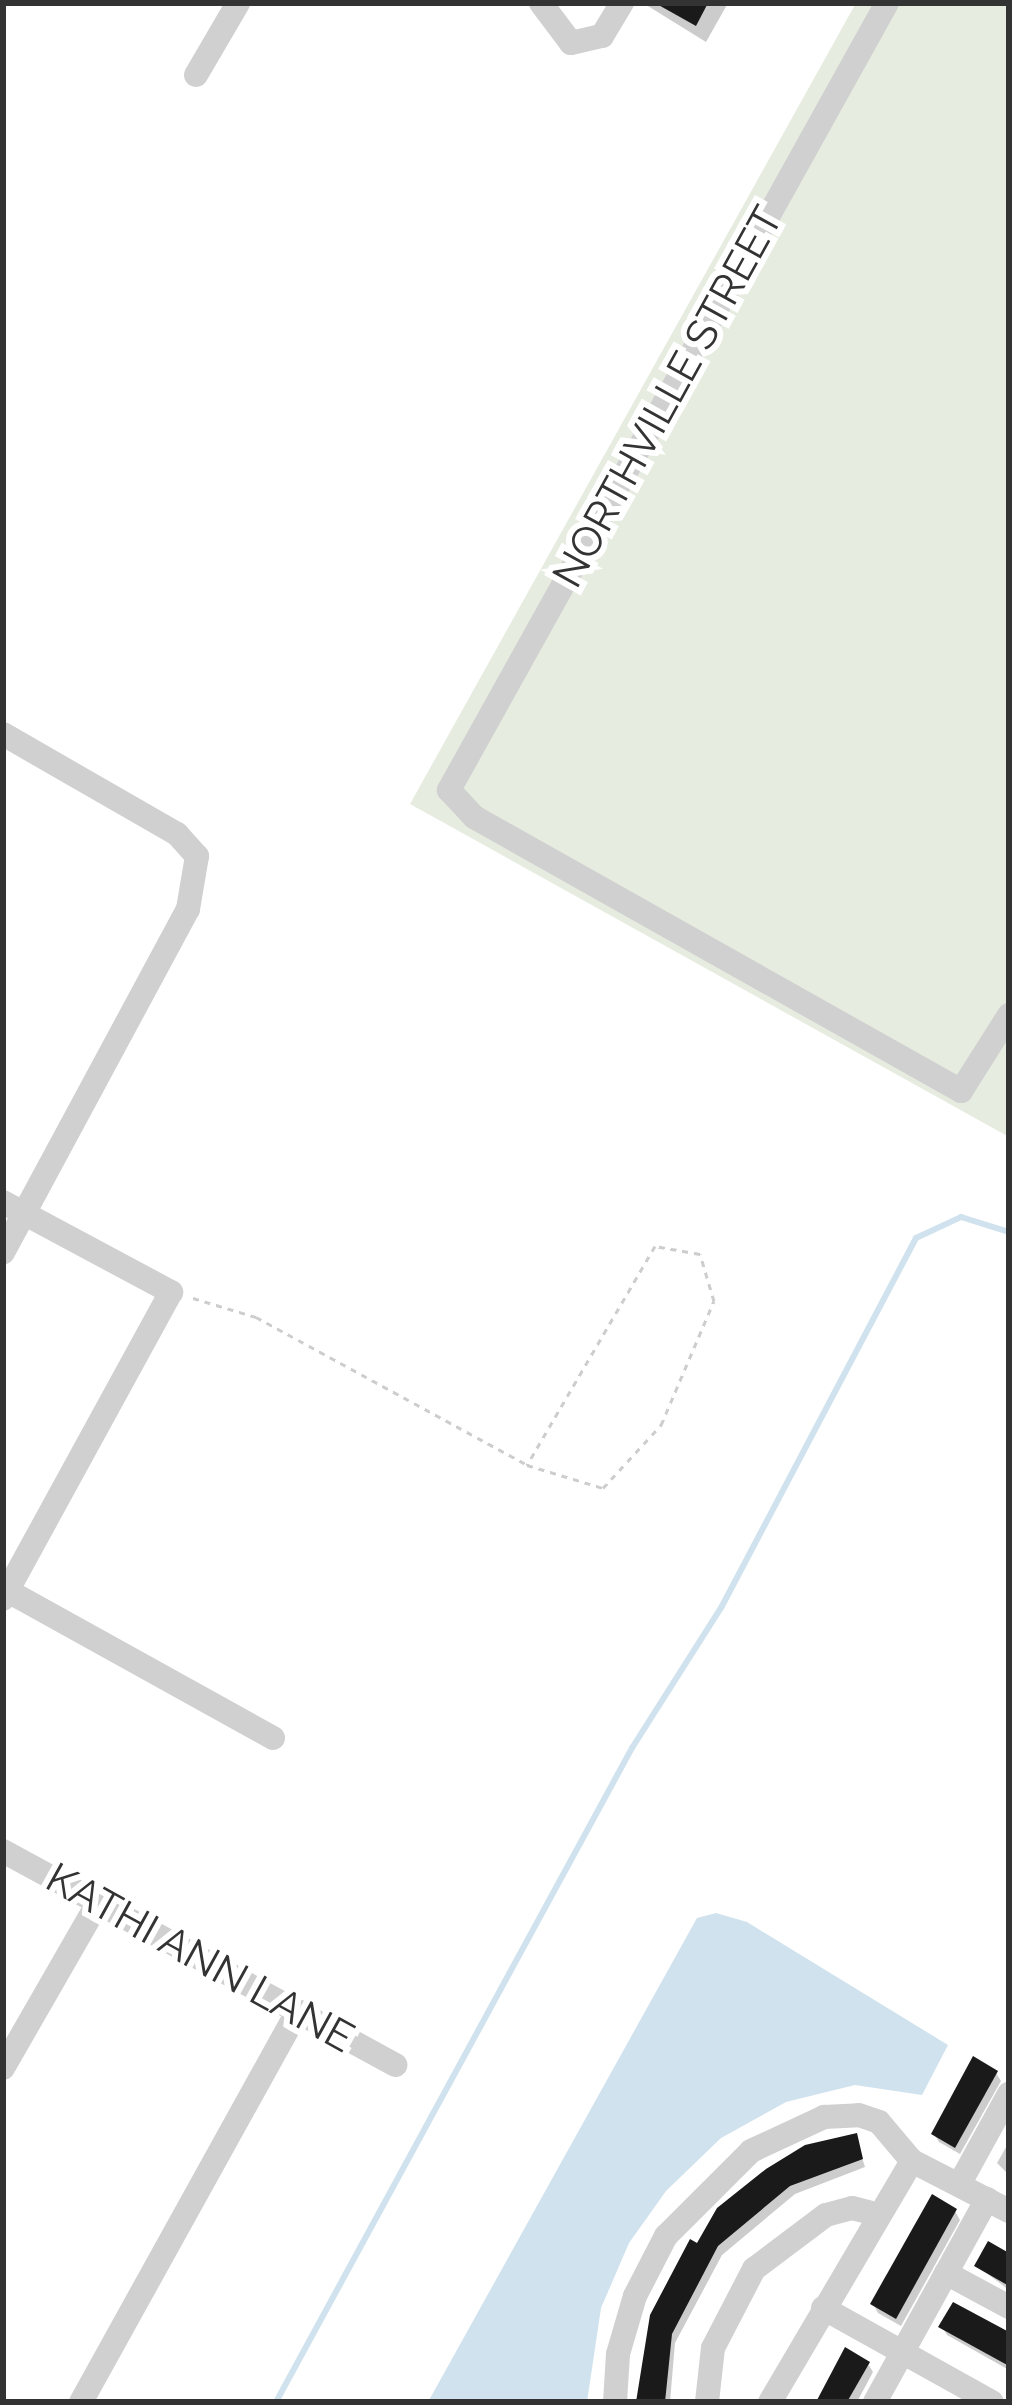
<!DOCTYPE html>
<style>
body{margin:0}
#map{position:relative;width:1012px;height:2405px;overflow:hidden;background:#fff;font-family:Raleway,sans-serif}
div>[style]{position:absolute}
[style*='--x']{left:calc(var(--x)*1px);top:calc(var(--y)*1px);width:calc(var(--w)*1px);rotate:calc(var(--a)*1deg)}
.green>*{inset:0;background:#e6ecdf}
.water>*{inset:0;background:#cfe2ee}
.shadow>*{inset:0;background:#0003}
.stream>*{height:6px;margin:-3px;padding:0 3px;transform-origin:3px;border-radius:3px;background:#cfe2ee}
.building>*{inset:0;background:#1a1a1a}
.path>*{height:3px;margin-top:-1.5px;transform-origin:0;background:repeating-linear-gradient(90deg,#cdcdcd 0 6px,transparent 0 12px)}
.minor>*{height:24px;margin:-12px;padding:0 12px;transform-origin:12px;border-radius:12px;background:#d0d0d0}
span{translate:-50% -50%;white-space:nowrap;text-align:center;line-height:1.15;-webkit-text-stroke:12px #fff;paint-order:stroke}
.street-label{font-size:42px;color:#333}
.frame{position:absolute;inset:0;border:6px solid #333;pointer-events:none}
</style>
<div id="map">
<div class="green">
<i style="clip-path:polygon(856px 3px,1009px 3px,1009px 1137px,410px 804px)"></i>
</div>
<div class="water">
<i style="clip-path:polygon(716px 1913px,747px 1922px,948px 2045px,922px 2095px,855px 2085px,786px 2102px,721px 2138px,666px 2191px,629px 2243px,601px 2308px,587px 2402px,428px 2402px,697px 1918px)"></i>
</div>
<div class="shadow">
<i style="clip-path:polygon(643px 3px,728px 3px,706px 42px)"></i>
<i style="clip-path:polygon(996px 2073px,1001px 2081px,960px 2154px,939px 2142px,934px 2134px)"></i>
<i style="clip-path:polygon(855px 2136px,865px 2167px,795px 2194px,722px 2255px,675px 2343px,670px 2402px,639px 2402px,698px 2247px)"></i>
<i style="clip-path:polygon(1009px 2142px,1009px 2175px,997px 2163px)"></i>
<i style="clip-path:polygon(955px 2211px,960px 2220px,901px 2326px,878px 2313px,873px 2304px)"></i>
<i style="clip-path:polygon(1009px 2256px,1009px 2290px,977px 2266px)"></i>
<i style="clip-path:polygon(942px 2327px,1009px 2336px,1009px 2370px,947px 2335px)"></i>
<i style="clip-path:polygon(868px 2364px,873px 2372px,857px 2402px,819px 2402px)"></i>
</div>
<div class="stream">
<i style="--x:276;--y:2402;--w:745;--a:-61.44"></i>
<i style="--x:632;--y:1748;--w:168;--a:-57.6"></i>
<i style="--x:722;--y:1606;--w:416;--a:-62.2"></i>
<i style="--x:916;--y:1238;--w:50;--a:-25"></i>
<i style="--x:961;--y:1217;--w:50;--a:17.4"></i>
</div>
<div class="building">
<i style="clip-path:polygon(655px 3px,708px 3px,696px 26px)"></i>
<i style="clip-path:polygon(973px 2056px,998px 2071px,955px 2148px,931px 2134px)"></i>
<i style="clip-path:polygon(857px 2133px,863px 2159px,790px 2186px,718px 2246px,672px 2334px,665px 2402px,636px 2402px,650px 2315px,690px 2239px,697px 2243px,717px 2208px,766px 2169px,805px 2145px)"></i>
<i style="clip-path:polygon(932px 2194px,957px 2209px,896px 2319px,870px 2304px)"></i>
<i style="clip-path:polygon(988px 2241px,1009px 2253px,1009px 2286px,974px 2266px)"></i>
<i style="clip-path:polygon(953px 2302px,1009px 2332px,1009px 2366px,938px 2327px)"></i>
<i style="clip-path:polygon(845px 2347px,870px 2362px,847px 2402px,816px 2402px)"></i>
</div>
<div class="path">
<i style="--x:193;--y:1298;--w:66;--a:16.8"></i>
<i style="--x:256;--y:1317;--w:309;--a:28.6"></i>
<i style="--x:527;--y:1465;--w:79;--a:16.8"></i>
<i style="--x:603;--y:1488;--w:86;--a:-47.4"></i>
<i style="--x:661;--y:1425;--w:135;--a:-66.9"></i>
<i style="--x:714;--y:1301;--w:49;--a:-106.6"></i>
<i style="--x:700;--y:1254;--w:46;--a:-169.9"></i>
<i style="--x:655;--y:1246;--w:254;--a:120.3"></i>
</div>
<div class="minor">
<i style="--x:541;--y:3;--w:50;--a:53.1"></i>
<i style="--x:571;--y:43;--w:32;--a:-13"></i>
<i style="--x:602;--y:36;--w:39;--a:-59"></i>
<i style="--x:887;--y:3;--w:901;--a:119.1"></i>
<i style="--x:449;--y:790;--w:37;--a:47"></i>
<i style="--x:474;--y:817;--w:559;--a:29.36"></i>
<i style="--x:961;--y:1091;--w:90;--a:-57.7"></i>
<i style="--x:196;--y:75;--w:83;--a:-59.7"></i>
<i style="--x:3;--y:734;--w:201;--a:29.9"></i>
<i style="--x:177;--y:834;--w:30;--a:48"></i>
<i style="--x:197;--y:856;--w:54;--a:99.6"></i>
<i style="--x:188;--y:909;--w:390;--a:118.3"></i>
<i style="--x:3;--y:1202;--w:191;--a:28.2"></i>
<i style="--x:171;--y:1292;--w:350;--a:118.7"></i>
<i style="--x:8;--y:1591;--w:303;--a:29"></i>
<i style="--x:3;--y:1851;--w:447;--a:28.6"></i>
<i style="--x:3;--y:2068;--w:190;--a:-60.1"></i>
<i style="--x:912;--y:2161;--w:109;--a:27.3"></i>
<i style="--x:960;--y:2183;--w:102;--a:-61.2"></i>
<i style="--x:946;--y:2273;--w:72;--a:28.4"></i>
<i style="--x:823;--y:2308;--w:193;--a:29.1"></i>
<i style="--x:81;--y:2402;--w:447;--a:-61"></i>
<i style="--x:615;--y:2402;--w:48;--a:-86.4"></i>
<i style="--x:618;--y:2354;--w:60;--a:-73.7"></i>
<i style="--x:635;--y:2296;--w:68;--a:-62.7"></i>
<i style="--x:666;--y:2236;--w:120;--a:-45"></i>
<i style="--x:751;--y:2151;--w:81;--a:-25"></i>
<i style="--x:824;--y:2117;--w:35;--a:-3"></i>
<i style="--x:859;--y:2115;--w:21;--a:19"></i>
<i style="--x:879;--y:2122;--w:51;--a:49.8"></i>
<i style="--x:707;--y:2402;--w:54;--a:-83.7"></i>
<i style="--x:713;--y:2348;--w:89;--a:-62.6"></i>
<i style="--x:754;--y:2269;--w:90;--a:-36.9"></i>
<i style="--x:826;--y:2215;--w:27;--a:-15"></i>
<i style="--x:852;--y:2208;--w:25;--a:14"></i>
<i style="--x:770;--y:2402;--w:280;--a:-59.5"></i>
<i style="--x:875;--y:2402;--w:232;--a:-61.1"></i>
</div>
<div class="street-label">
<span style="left:668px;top:397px;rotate:-61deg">NORTHVILLE STREET</span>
<span style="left:200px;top:1958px;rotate:29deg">KATHI ANN LANE</span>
</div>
<div class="frame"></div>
</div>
